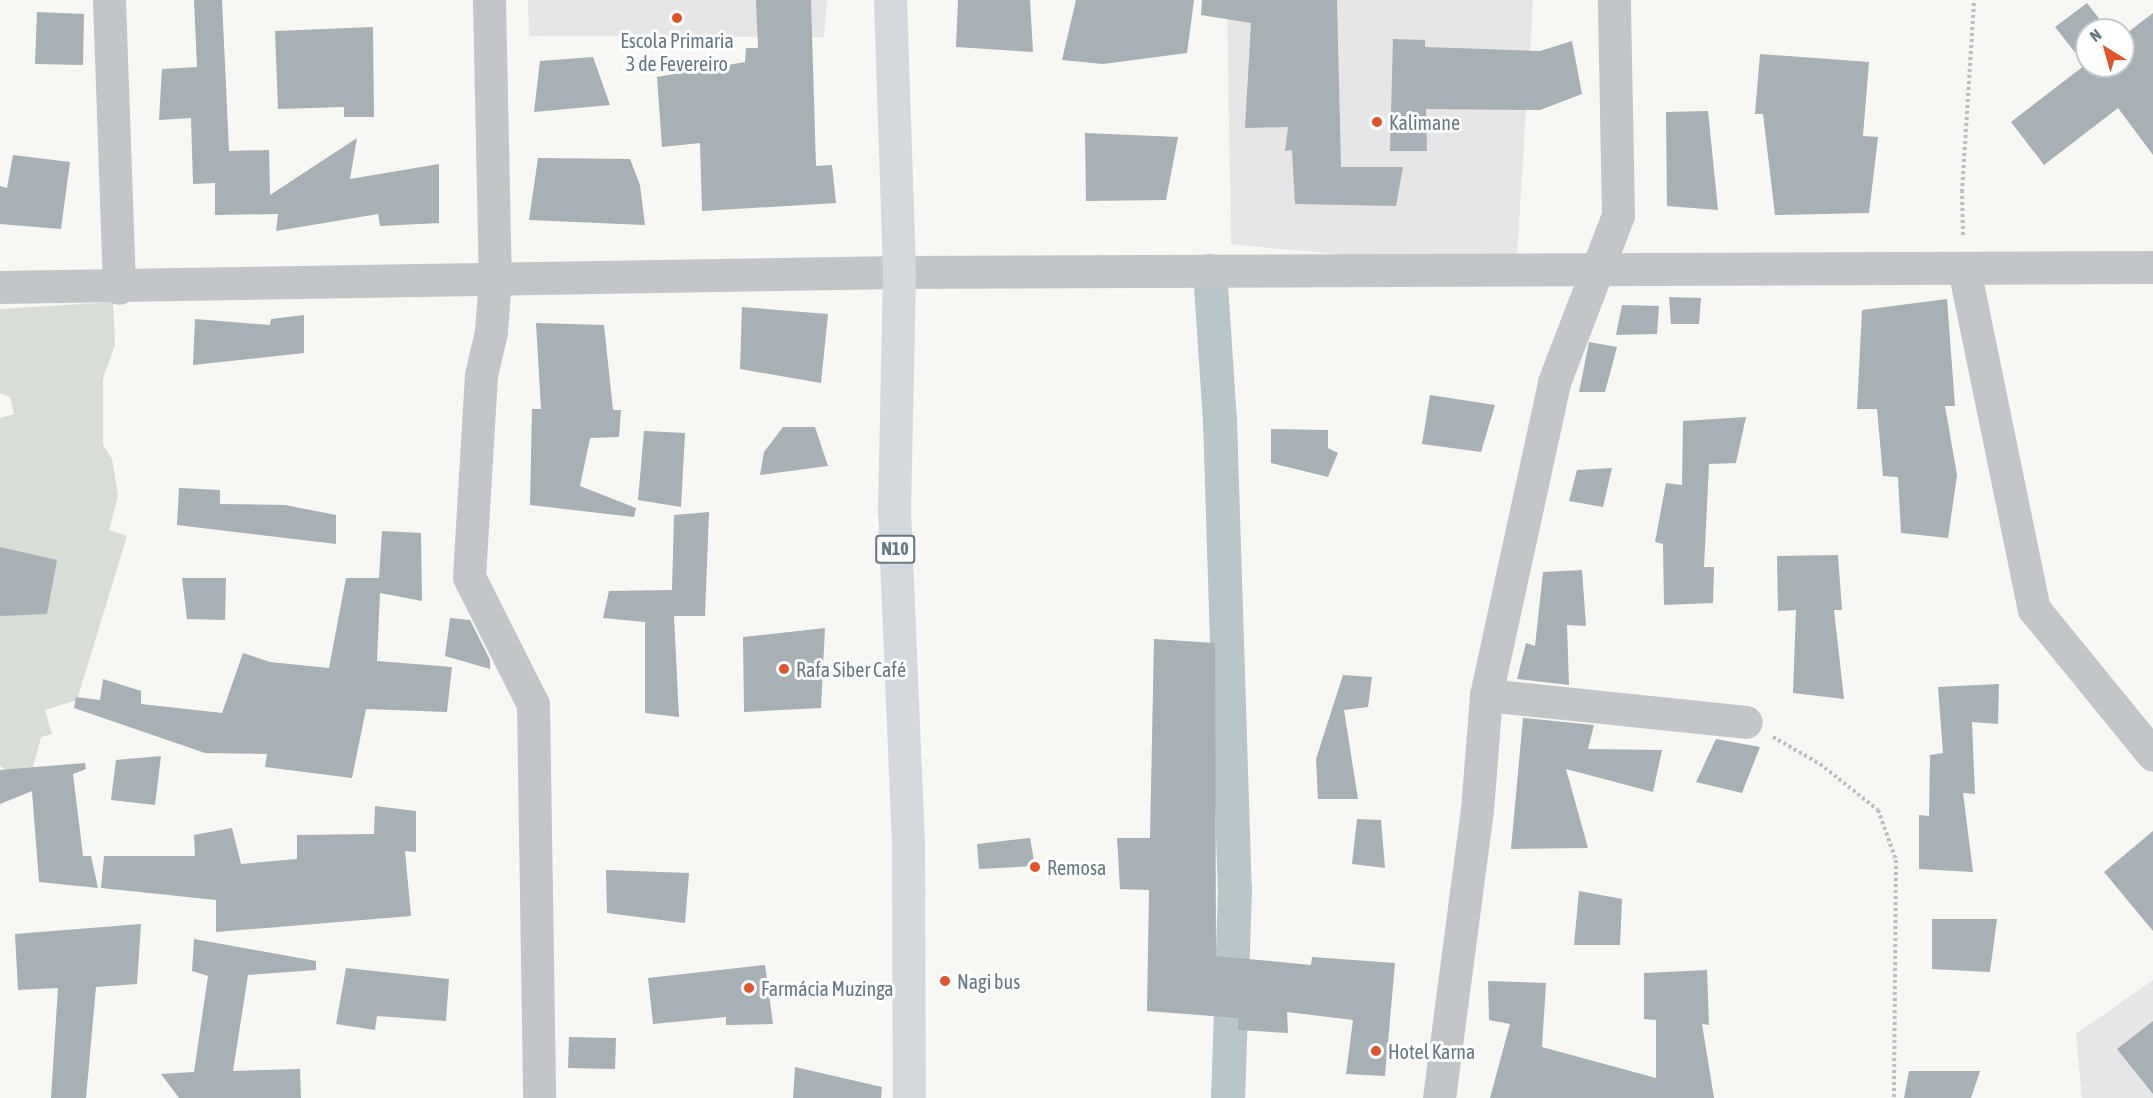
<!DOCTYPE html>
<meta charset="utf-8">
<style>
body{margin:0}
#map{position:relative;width:2153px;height:1098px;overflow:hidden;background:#f7f7f4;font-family:"Asap Condensed",sans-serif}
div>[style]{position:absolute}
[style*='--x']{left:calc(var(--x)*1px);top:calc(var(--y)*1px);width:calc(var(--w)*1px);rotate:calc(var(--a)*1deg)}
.built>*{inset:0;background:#e5e6e5}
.green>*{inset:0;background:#d8ded5}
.canal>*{height:34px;margin:-17px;padding:0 17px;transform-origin:17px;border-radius:17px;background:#b8c5c9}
.building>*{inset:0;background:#a7b0b5}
.path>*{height:4px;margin-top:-2px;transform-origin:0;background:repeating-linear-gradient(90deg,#bcbec1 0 3px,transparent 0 6px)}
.minor>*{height:33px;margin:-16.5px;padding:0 16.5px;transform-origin:16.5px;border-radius:16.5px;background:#c2c6c9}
.major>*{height:33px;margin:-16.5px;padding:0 16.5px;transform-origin:16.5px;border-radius:16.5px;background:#d4d9dd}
.dots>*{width:16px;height:16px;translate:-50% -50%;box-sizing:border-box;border:3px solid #fff;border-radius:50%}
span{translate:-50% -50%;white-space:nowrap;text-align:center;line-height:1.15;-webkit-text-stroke:6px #fff;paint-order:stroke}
.shield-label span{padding:2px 4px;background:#fff;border:2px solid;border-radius:4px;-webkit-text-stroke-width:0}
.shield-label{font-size:18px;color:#667785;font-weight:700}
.poi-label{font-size:20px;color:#667785}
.left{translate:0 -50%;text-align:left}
.north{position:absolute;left:2075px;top:18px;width:60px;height:60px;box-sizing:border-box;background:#fff;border:2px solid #c2c9ce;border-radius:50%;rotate:323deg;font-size:16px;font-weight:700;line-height:24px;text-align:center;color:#667785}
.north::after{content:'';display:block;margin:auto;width:21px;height:27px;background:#e1532a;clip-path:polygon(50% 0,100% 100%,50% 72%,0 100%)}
</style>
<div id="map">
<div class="built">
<i style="clip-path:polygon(528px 0,827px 0,824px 37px,529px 36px)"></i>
<i style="clip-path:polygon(1227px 0,1533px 0,1516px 271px,1231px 244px)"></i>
<i style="clip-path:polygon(2153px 980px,2153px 1098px,2082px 1098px,2076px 1034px)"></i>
</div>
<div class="green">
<i style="clip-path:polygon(113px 302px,115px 345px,103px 379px,103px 445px,112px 459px,118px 496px,109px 530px,127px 536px,77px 700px,45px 710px,52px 734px,41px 737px,30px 778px,16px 778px,0 766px,0 418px,14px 414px,10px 397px,0 393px,0 309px)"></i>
</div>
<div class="canal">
<i style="--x:1210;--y:271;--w:149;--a:86.2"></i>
<i style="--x:1220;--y:420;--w:469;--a:88.2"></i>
<i style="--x:1235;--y:889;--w:209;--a:91.9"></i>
</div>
<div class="building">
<i style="clip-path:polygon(194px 0,222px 0,229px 151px,269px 150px,270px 195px,357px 138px,350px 179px,439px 164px,439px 223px,380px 226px,378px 214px,276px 231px,278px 214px,215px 215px,215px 183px,193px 184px,191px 118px,159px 120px,162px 69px,197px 67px)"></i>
<i style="clip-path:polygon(756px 0,811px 0,816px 166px,832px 165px,836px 203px,702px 211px,700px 143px,662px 147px,657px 77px,745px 62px,746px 48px,758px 48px)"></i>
<i style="clip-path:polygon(958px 0,1030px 0,1033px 52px,956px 47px)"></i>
<i style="clip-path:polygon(1076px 0,1194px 0,1187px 53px,1103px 64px,1062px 60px)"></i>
<i style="clip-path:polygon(1202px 0,1337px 0,1341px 167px,1403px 167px,1396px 206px,1295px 204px,1292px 150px,1285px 151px,1288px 127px,1245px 128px,1251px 23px,1201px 15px)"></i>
<i style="clip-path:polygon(2087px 3px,2108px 30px,2087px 30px,2087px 66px,2123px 66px,2123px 36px,2153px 13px,2153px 155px,2118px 108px,2044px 165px,2011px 122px,2085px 65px,2055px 27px)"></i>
<i style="clip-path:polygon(37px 12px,84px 14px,83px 65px,35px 64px)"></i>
<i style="clip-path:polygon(373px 27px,374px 117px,344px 117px,344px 107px,278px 109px,275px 31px)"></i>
<i style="clip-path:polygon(1393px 39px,1425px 40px,1425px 47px,1540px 51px,1572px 41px,1582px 94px,1540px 110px,1426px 109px,1427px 151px,1390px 151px)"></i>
<i style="clip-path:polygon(1760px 54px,1869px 62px,1863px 136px,1878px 137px,1869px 213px,1775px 215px,1763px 114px,1755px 114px)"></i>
<i style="clip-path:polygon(593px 57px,610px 105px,534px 112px,540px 61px)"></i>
<i style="clip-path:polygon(1708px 111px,1718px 210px,1667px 206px,1666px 112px)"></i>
<i style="clip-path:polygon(1085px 133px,1178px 137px,1166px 200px,1086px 201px)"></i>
<i style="clip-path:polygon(13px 155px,70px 162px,61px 229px,0 224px,0 186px,7px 188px)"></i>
<i style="clip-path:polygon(538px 158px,630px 159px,640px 185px,645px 225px,529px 220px)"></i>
<i style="clip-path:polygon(1669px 297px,1701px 298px,1699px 324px,1671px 324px)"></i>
<i style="clip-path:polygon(1947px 299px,1955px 406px,1945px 406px,1957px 475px,1948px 538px,1901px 533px,1898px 477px,1883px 476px,1877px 409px,1857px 409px,1862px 310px)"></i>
<i style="clip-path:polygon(1622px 305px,1659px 306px,1657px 334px,1616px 335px)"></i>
<i style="clip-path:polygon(742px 307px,828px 314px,821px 383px,740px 369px)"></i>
<i style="clip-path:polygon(304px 315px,304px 353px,193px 365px,195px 319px,270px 325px,271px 319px)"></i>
<i style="clip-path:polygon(536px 323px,604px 325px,613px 410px,621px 410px,619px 437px,590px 438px,580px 486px,636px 508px,634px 517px,530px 505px,532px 409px,541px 409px)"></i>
<i style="clip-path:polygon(1589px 342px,1617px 347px,1605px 392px,1579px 392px)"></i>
<i style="clip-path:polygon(1430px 395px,1495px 405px,1481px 452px,1422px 444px)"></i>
<i style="clip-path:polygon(1746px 417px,1736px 463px,1709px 464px,1704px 567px,1714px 567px,1713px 603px,1664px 605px,1663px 544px,1655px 542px,1666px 483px,1682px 485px,1683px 421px)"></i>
<i style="clip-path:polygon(783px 427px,815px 427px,828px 466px,760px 475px,764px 452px)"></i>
<i style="clip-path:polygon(1271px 429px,1328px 430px,1328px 448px,1338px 453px,1328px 477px,1271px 463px)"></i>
<i style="clip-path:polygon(644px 431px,685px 433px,681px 507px,638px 500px)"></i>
<i style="clip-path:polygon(1612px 468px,1603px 507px,1569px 501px,1577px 470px)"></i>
<i style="clip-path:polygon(179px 488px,220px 490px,220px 504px,285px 505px,336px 515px,336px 544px,177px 525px)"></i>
<i style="clip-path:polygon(709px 512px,705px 616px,674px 616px,679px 717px,645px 713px,645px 622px,603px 618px,609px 591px,672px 590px,674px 515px)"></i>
<i style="clip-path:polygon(382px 531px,421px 533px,422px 601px,380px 593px,377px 661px,452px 667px,447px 712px,366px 709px,352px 778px,265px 767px,267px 754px,205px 753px,74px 708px,76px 697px,100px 700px,103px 679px,141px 691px,141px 704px,222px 713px,243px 653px,270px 662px,329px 668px,346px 578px,379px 578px)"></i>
<i style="clip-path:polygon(0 547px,57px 560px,47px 614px,0 616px)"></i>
<i style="clip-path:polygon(1838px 555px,1842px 610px,1834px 610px,1844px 699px,1793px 693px,1796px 610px,1778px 611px,1777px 556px)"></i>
<i style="clip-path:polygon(1582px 570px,1586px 626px,1567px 625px,1569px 685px,1517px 679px,1526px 643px,1535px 646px,1543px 572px)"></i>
<i style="clip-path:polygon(182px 578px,226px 578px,225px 620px,187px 619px)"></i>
<i style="clip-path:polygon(450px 618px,470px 620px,490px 660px,490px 669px,445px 656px)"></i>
<i style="clip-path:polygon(825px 628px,821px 708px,744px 712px,743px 637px)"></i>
<i style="clip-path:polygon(1154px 639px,1215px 643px,1216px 956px,1311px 965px,1312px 957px,1395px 963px,1385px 1076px,1346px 1074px,1353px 1020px,1287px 1012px,1288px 1033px,1238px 1030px,1238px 1018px,1147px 1011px,1149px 890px,1120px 889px,1117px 838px,1150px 838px)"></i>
<i style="clip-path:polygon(1343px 675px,1372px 677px,1368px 707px,1344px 710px,1358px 799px,1318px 799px,1316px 759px)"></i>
<i style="clip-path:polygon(1999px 684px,1998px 724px,1972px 722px,1975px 794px,1963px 793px,1973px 872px,1919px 869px,1919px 815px,1929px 816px,1930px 755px,1943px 753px,1938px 687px)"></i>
<i style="clip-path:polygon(1523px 718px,1594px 725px,1588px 749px,1662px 750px,1653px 792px,1566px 769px,1588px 848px,1511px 849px)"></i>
<i style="clip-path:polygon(1716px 739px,1760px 747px,1742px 793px,1696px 782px)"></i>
<i style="clip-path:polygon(161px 756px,155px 805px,111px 800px,116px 760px)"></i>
<i style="clip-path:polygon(85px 763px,86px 769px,73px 774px,83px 856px,91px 856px,98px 888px,39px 882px,32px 791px,0 804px,0 770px)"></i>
<i style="clip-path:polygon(375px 806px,416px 811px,416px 852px,405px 851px,411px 916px,216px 932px,216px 900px,101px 888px,104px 856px,195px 856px,194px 835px,232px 828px,241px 864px,297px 859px,297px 835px,374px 834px)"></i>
<i style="clip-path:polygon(1357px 819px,1381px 820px,1385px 868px,1352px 864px)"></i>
<i style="clip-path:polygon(2153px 831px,2153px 931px,2104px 872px)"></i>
<i style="clip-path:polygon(1030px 838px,1035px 866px,979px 869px,977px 844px)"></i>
<i style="clip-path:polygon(606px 870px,689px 873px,685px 923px,607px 913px)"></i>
<i style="clip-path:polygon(1579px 891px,1622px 899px,1620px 945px,1574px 945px)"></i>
<i style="clip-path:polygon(1932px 919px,1997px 919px,1990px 972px,1932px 969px)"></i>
<i style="clip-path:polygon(141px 924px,137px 984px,96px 987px,86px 1098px,51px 1098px,58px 988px,18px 990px,15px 934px)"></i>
<i style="clip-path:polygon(194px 939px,316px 961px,316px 970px,248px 975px,233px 1071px,300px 1069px,301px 1098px,179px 1098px,161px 1074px,194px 1072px,208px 976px,192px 971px)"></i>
<i style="clip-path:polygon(765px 965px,773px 1024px,726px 1025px,726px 1017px,653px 1024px,648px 978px)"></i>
<i style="clip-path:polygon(346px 968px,449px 979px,446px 1021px,377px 1016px,375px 1030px,336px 1024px)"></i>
<i style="clip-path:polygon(1707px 970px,1709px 1025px,1702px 1024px,1714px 1098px,1490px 1098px,1510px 1024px,1489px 1020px,1488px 981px,1546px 983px,1542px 1047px,1656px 1078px,1656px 1020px,1644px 1019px,1644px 973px)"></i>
<i style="clip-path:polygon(2153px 1021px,2153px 1094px,2117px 1049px)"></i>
<i style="clip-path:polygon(569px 1037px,616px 1038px,615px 1069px,568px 1068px)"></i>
<i style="clip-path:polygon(795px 1067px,882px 1087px,881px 1098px,793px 1098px)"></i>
<i style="clip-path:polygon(1909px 1071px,1980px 1071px,1971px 1098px,1904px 1098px)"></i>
</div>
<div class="path">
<i style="--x:1963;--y:235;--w:43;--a:-91.3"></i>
<i style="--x:1962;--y:192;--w:192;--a:-86.4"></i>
<i style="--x:1773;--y:737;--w:54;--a:29.9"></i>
<i style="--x:1820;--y:764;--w:74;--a:38.4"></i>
<i style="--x:1878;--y:810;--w:53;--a:70.2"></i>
<i style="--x:1896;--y:860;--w:238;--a:90.5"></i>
</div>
<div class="minor">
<i style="--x:109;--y:0;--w:288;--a:88"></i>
<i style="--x:489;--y:0;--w:277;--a:88.8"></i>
<i style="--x:495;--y:277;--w:55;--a:94.2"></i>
<i style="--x:491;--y:332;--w:44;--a:103.1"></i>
<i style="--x:481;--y:375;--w:202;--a:93.4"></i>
<i style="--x:469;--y:577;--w:142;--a:63.3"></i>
<i style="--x:533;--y:704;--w:394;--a:89.1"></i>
<i style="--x:1964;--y:269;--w:347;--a:78.4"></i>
<i style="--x:2034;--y:609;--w:188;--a:50.8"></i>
<i style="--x:0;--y:287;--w:899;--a:-0.96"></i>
<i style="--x:899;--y:272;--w:1254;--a:-0.23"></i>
<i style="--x:1486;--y:695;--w:261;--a:5.9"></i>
<i style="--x:1439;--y:1098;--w:290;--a:-82.5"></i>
<i style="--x:1477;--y:810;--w:115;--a:-85.5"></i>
<i style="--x:1486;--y:695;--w:320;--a:-77.7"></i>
<i style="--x:1554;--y:382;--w:179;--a:-69"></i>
<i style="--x:1618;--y:215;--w:215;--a:-91.1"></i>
</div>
<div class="major">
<i style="--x:890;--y:0;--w:272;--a:88.1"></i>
<i style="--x:899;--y:272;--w:238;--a:91.2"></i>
<i style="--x:894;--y:510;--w:338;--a:87.6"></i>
<i style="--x:908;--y:848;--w:250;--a:89.8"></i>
</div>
<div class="dots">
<i style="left:677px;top:18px;background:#e1532a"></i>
<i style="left:1377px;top:122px;background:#e1532a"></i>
<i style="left:784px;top:669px;background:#e1532a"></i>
<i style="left:1035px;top:867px;background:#e1532a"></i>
<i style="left:945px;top:981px;background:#e1532a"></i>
<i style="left:749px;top:988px;background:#e1532a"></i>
<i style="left:1376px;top:1051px;background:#e1532a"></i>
</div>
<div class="shield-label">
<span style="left:895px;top:549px">N10</span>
</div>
<div class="poi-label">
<span style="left:677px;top:52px">Escola Primaria<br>3 de Fevereiro</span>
<span class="left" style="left:1389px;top:122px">Kalimane</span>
<span class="left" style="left:796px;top:669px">Rafa Siber Café</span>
<span class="left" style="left:1047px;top:867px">Remosa</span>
<span class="left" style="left:957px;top:981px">Nagi bus</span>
<span class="left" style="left:761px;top:988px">Farmácia Muzinga</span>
<span class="left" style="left:1388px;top:1051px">Hotel Karna</span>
</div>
<div class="north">N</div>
</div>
